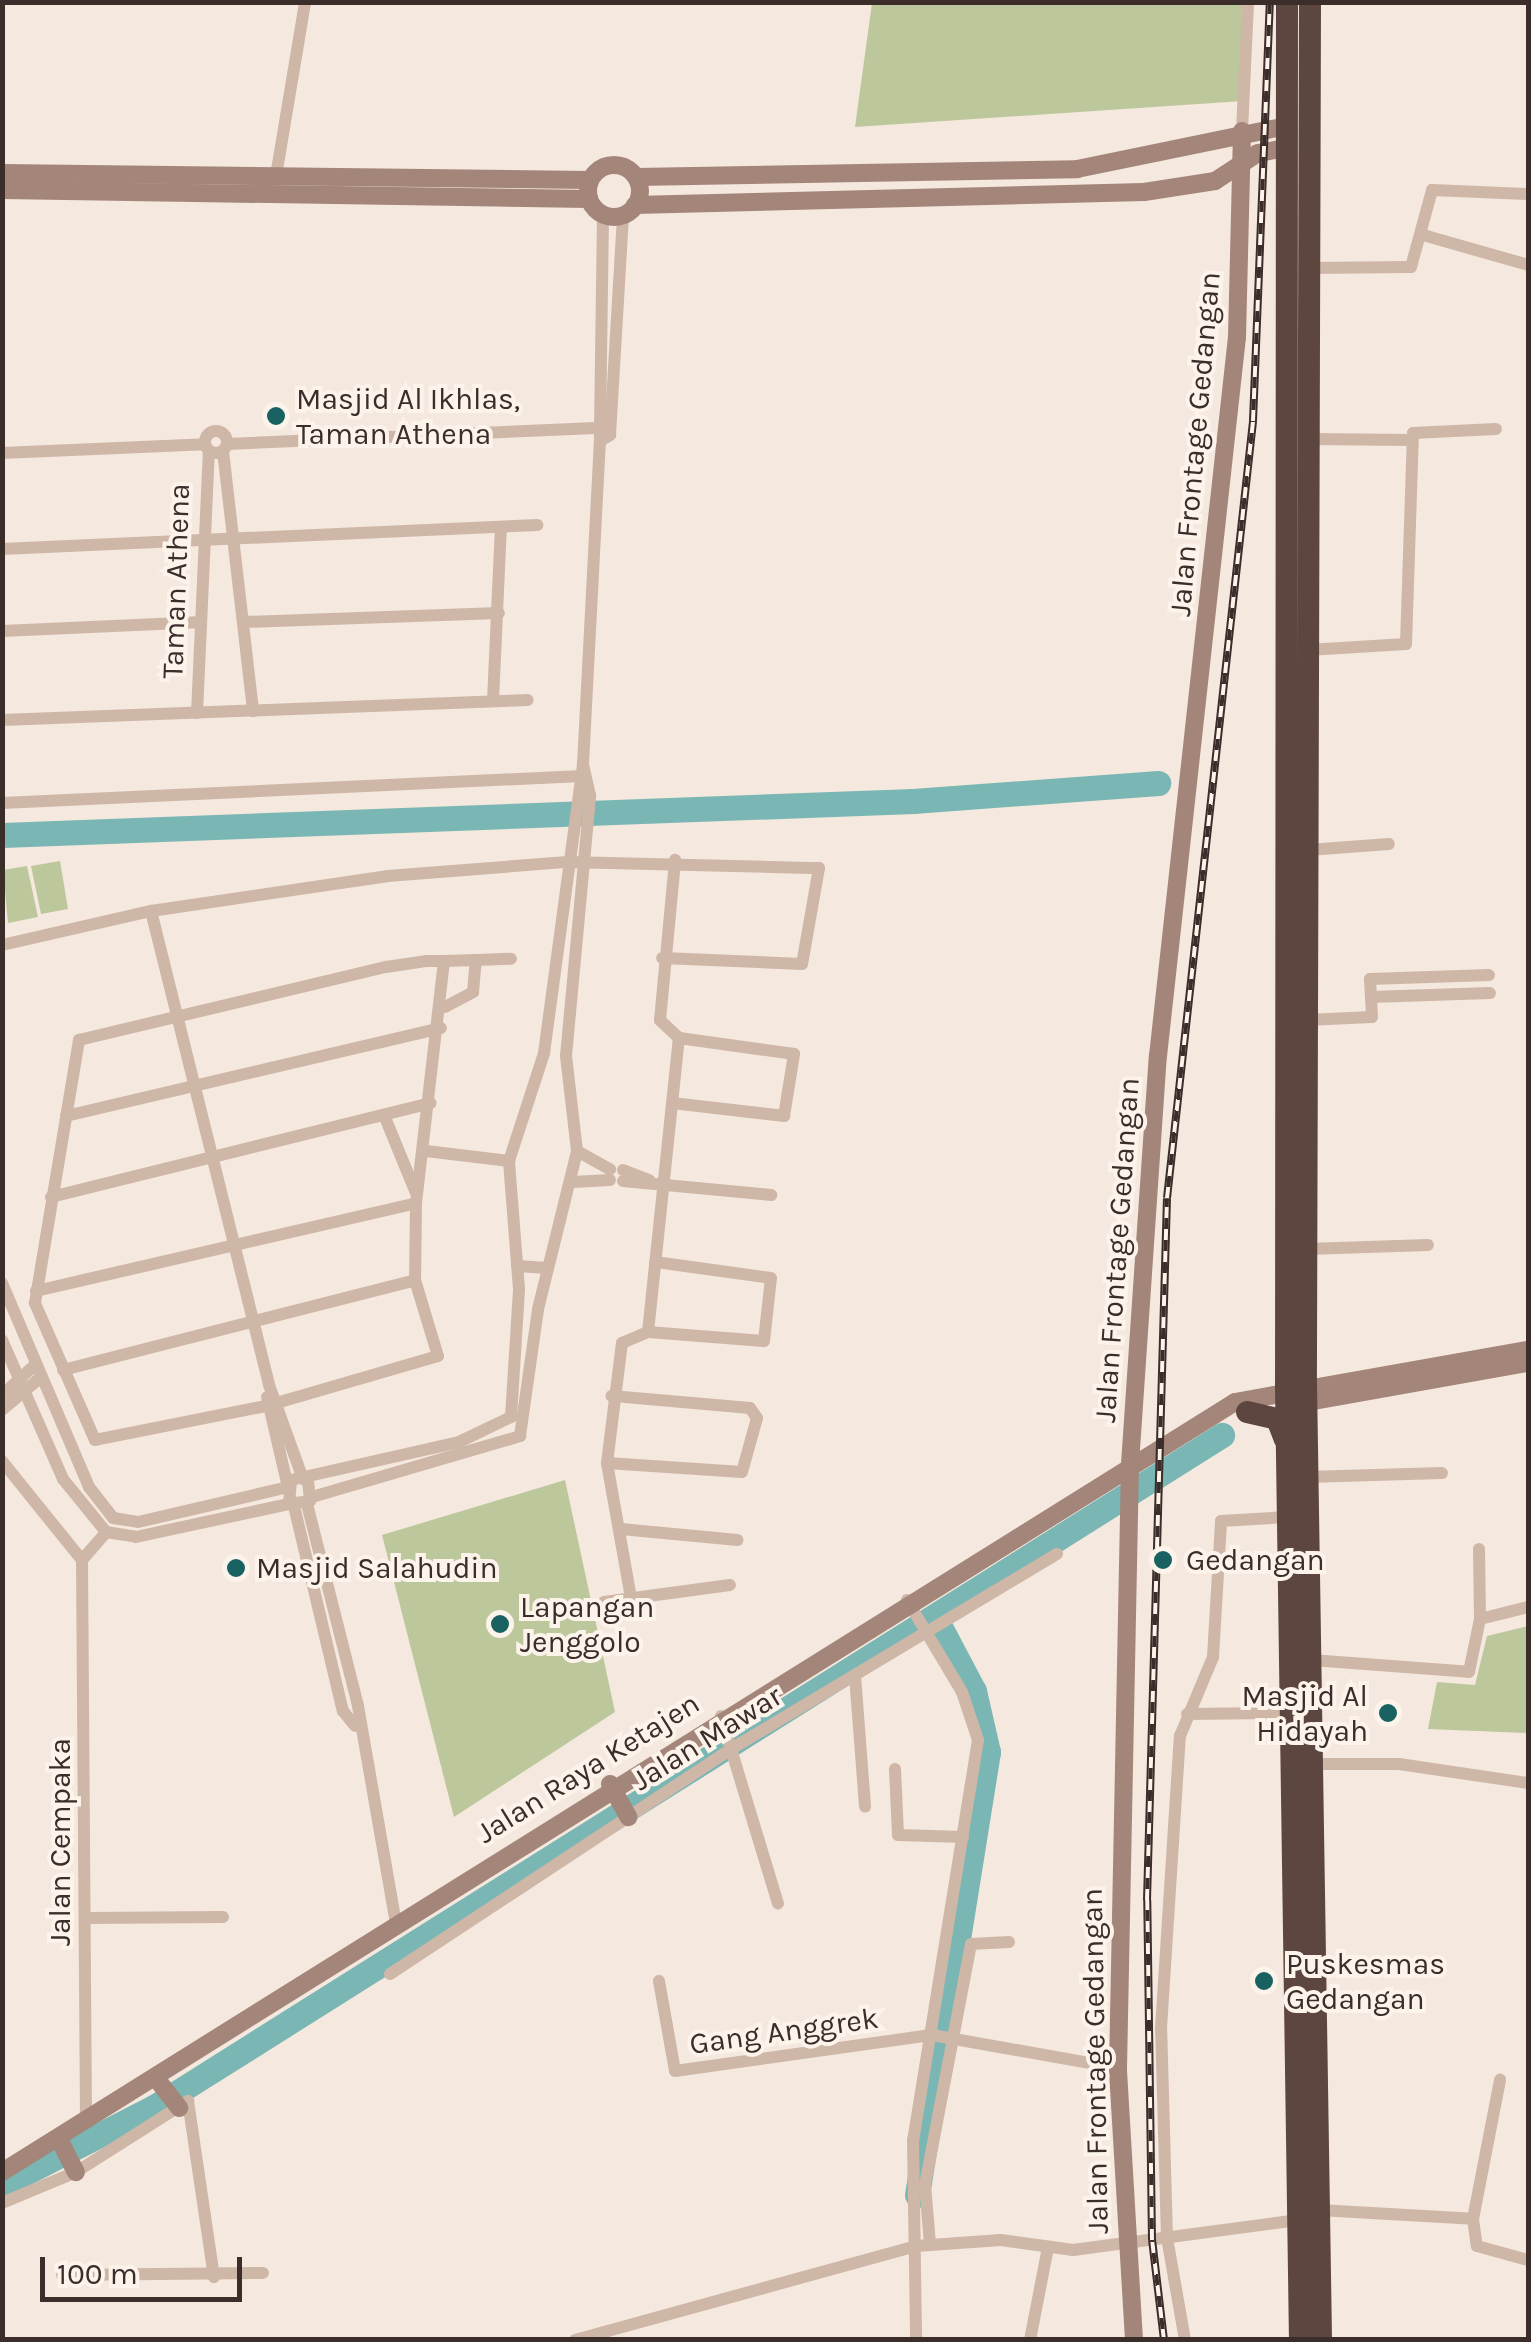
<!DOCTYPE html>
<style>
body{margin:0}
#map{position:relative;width:1531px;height:2342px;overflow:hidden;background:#f5e8de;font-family:Karla,sans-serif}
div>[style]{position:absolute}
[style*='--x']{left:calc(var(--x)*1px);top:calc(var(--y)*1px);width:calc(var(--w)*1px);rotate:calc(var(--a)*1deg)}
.green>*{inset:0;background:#bcc79c}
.river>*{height:25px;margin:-12.5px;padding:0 12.5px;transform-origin:12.5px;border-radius:12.5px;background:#79b6b4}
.street>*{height:12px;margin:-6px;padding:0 6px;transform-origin:6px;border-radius:6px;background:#cfb7a8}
.street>.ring{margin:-6px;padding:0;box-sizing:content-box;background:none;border:12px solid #cfb7a8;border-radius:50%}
.secondary>*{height:18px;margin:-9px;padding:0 9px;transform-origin:9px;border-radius:9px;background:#a48579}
.secondary>.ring{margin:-9px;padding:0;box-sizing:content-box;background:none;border:18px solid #a48579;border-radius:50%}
.highway>*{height:22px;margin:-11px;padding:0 11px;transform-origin:11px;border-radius:11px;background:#5d463f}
.rail>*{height:8px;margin-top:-4px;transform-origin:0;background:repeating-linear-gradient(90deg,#fcf3eb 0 11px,#3b2d29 0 22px);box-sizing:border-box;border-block:2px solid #3b2d29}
.dots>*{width:28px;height:28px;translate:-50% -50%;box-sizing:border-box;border:5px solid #fcf3eb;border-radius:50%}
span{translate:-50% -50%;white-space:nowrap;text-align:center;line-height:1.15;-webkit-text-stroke:8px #fcf3eb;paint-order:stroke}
.poi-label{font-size:30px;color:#3b2d29}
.left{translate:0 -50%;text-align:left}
.right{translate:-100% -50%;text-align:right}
.street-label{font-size:30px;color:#3b2d29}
.frame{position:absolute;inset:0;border:5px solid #3b2d29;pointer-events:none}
.scale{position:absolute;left:40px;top:2257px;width:202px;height:45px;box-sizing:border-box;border:5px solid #3b2d29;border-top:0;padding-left:12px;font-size:30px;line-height:35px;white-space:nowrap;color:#3b2d29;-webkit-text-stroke:8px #fcf3eb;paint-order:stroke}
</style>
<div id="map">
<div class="green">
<i style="clip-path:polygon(872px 3px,1243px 3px,1243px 101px,855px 127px)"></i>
<i style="clip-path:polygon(60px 861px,68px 909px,41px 914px,31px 866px)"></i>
<i style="clip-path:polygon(27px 866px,38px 917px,8px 923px,3px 870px)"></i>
<i style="clip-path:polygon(565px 1480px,615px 1712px,454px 1817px,382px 1535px)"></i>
<i style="clip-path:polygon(1528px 1626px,1528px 1733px,1428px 1729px,1437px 1682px,1475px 1685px,1487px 1636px)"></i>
</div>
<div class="river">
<i style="--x:2;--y:835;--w:912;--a:-2.14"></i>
<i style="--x:913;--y:801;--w:246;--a:-4.2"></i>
<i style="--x:2;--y:2185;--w:171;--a:-27.2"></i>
<i style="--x:154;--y:2107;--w:1262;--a:-32.18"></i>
<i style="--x:917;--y:2195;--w:449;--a:-80.9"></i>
<i style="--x:988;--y:1752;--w:63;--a:-102.9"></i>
<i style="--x:974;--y:1691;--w:75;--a:-117.9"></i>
</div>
<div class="street">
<i style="--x:1242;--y:131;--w:129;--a:-87.3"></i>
<i style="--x:276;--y:176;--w:176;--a:-80.5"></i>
<i style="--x:603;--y:215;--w:226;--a:90.8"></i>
<i style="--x:600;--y:441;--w:12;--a:-31"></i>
<i style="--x:610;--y:435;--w:220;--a:-86.6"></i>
<i style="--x:1423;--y:235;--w:109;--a:15.9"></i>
<i style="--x:1309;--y:268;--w:102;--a:-0.6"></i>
<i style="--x:1411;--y:267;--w:80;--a:-74.7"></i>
<i style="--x:1432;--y:190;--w:96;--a:2.4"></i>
<i class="ring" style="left:205px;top:431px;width:10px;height:10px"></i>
<i style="--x:1309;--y:439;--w:102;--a:0.6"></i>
<i style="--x:227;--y:444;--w:369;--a:-2.5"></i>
<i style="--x:223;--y:451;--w:262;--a:83.4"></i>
<i style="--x:2;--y:453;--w:203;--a:-2.5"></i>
<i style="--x:2;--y:549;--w:536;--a:-2.57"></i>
<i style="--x:244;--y:622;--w:255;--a:-2"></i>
<i style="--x:2;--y:631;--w:195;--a:-2.6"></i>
<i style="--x:1308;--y:650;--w:98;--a:-3.5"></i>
<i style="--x:1406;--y:644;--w:211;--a:-88.1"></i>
<i style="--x:1413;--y:433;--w:83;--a:-2.8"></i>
<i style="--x:493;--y:701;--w:173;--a:-87.4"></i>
<i style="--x:197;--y:713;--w:262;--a:-87.4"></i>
<i style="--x:2;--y:720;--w:526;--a:-2.18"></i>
<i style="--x:2;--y:803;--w:581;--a:-2.67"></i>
<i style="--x:1308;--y:850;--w:81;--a:-4.2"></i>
<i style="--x:151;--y:911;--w:488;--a:76"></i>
<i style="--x:269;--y:1385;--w:100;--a:70.1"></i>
<i style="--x:2;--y:945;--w:153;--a:-12.9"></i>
<i style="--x:151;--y:911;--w:240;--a:-8.4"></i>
<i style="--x:388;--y:876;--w:180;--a:-4.5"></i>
<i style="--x:567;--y:862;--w:252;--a:1.4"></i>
<i style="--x:819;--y:868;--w:97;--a:100"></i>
<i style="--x:802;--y:964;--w:140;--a:-177.5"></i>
<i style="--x:444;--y:961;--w:244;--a:96.6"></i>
<i style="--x:416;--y:1203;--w:77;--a:90.7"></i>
<i style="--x:415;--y:1280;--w:79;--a:73.2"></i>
<i style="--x:438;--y:1356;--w:179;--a:163.8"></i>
<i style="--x:266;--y:1406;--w:174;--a:168.8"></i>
<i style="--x:95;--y:1440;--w:150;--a:-113.7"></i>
<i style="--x:35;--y:1303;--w:267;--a:-80.5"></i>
<i style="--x:79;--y:1040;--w:316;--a:-13.4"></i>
<i style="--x:386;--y:967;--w:40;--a:-8.5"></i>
<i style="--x:426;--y:961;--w:18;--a:0"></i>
<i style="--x:444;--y:961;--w:32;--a:-2"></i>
<i style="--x:476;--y:960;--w:35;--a:-2"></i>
<i style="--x:1371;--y:997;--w:119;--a:-1.9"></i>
<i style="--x:445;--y:1007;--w:32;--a:-28"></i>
<i style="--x:473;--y:992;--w:32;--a:-85"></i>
<i style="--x:1307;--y:1020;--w:65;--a:-2.6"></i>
<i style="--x:1372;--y:1017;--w:38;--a:-93"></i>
<i style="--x:1370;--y:979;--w:119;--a:-1.9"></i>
<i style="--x:672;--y:1103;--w:113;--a:6.6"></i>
<i style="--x:784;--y:1116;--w:63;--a:-80.8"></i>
<i style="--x:794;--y:1054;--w:116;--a:-172.1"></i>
<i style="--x:679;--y:1038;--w:26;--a:-137"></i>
<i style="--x:660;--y:1020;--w:161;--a:-84.6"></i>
<i style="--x:384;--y:1115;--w:84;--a:67.7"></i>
<i style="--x:66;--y:1116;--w:385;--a:-13.2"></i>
<i style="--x:426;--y:1151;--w:84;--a:6.9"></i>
<i style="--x:577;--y:1151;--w:38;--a:29"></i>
<i style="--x:623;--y:1170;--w:28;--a:21"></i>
<i style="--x:623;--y:1181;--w:149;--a:5.4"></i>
<i style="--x:573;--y:1182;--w:37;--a:-3"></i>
<i style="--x:51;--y:1197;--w:391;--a:-13.9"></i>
<i style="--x:1307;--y:1249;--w:121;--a:-1.9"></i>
<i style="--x:517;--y:1266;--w:30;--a:4"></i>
<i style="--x:2;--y:1283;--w:222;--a:66.9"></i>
<i style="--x:89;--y:1487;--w:39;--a:52"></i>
<i style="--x:113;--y:1518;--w:25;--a:9"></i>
<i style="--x:138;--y:1522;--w:150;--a:-13.1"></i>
<i style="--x:36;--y:1291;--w:390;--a:-13"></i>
<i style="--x:648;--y:1332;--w:296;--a:-84"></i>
<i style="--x:2;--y:1340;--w:152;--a:66.3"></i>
<i style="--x:63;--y:1479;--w:68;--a:50.9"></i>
<i style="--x:106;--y:1532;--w:30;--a:9"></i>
<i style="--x:136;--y:1537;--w:157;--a:-12.2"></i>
<i style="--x:63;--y:1370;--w:363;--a:-14.3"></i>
<i style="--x:2;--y:1395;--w:46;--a:-42.4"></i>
<i style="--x:267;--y:1397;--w:88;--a:76.9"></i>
<i style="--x:2;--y:1410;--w:51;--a:-40.2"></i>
<i style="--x:2;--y:1461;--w:127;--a:51.1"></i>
<i style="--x:607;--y:1463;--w:135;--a:3.8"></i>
<i style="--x:742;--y:1472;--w:56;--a:-74.5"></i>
<i style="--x:757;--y:1418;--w:12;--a:-125"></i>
<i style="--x:750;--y:1408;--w:139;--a:-175"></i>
<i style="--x:1308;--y:1477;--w:134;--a:-1.7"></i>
<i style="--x:308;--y:1481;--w:20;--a:84"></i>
<i style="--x:310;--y:1501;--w:21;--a:172"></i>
<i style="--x:289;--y:1504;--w:24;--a:-85"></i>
<i style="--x:291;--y:1480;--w:172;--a:-12.7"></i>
<i style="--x:459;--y:1442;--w:58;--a:-25.7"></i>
<i style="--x:511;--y:1417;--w:128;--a:-86.4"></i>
<i style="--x:519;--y:1289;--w:128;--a:-94.5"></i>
<i style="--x:509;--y:1161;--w:114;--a:-72"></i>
<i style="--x:544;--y:1053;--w:292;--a:-82.3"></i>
<i style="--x:583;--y:764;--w:323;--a:-87"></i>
<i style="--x:312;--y:1497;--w:217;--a:-16.3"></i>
<i style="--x:520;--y:1436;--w:128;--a:-81.9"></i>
<i style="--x:538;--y:1309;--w:163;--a:-76.1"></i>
<i style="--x:577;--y:1151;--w:96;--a:-96.6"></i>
<i style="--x:566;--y:1056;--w:262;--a:-84.7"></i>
<i style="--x:590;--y:795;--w:32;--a:-103"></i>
<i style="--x:307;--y:1504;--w:208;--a:75.8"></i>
<i style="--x:358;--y:1706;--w:221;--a:80.1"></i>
<i style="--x:294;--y:1506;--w:211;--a:76.6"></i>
<i style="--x:343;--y:1711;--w:19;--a:51"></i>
<i style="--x:621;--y:1529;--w:117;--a:5.4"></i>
<i style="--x:82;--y:1560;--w:562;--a:89.59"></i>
<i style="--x:82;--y:1560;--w:37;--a:-49"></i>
<i style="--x:631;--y:1598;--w:137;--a:-100.1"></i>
<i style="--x:607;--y:1463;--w:121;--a:-82.9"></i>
<i style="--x:622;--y:1343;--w:28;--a:-23"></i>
<i style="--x:648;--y:1332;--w:116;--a:4.4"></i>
<i style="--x:764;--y:1341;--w:63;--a:-83.7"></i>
<i style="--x:771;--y:1278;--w:117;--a:-172.1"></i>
<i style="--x:907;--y:1600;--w:107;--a:59.1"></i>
<i style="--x:962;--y:1692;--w:51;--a:71.6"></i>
<i style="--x:978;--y:1740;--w:405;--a:99.2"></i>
<i style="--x:913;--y:2140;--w:200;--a:89.1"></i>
<i style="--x:604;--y:1602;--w:127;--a:-7.7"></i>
<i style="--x:1480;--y:1619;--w:49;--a:-14"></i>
<i style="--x:1311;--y:1660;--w:158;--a:4.3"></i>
<i style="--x:1469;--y:1672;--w:54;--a:-78.3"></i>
<i style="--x:1480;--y:1619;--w:70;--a:-90.8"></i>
<i style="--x:855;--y:1676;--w:131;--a:85.6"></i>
<i style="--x:1187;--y:1714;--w:104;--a:-0.6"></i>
<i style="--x:721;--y:1716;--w:196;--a:73.1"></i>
<i style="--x:1312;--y:1764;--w:87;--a:0"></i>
<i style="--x:1399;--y:1764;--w:130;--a:8.4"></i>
<i style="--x:895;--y:1769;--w:66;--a:87.4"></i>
<i style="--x:898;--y:1835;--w:65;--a:1.8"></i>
<i style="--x:86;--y:1918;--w:137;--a:-0.4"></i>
<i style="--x:390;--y:1974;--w:409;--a:-33.4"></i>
<i style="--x:731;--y:1749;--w:380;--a:-30.9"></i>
<i style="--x:659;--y:1981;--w:91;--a:79.9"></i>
<i style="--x:675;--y:2071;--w:260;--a:-8"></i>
<i style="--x:932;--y:2035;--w:189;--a:10.1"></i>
<i style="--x:2;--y:2203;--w:80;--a:-22.7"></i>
<i style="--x:76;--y:2172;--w:133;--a:-32.4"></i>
<i style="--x:188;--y:2101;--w:178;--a:81.6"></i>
<i style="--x:1319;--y:2210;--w:154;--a:3.3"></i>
<i style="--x:1473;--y:2219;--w:142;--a:-79"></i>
<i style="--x:1473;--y:2219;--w:27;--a:82"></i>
<i style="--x:1477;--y:2246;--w:53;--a:15.4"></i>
<i style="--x:930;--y:2244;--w:59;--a:-94.8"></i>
<i style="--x:925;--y:2185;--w:245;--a:-79.2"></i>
<i style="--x:971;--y:1944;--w:38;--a:-3"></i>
<i style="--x:62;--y:2275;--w:201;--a:-0.6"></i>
<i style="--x:575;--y:2340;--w:354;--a:-15.4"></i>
<i style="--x:916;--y:2246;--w:85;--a:-4"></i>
<i style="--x:1001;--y:2240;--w:73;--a:7.9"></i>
<i style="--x:1073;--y:2250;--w:227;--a:-7.6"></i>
<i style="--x:1030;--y:2340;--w:95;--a:-79"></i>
<i style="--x:1185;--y:2340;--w:104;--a:-100"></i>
<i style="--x:1167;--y:2238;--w:210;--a:-91.6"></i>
<i style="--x:1161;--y:2028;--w:293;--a:-86.3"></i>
<i style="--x:1180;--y:1736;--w:86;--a:-67.3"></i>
<i style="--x:1213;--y:1657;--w:136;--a:-86.6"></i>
<i style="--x:1221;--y:1521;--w:67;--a:-3.4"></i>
</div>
<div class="secondary">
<i class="ring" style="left:588px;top:165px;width:34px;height:34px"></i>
<i style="--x:2;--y:173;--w:588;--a:0.68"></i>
<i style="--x:636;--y:177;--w:441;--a:-1"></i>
<i style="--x:1077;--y:169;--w:214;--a:-11.6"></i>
<i style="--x:2;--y:190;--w:587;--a:0.88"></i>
<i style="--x:635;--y:205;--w:509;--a:-1.46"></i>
<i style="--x:1144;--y:192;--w:72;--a:-8.8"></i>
<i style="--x:1215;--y:181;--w:51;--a:-33.1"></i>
<i style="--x:1258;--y:153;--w:29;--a:-10"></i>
<i style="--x:1297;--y:1404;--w:235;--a:-10.1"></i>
<i style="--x:610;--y:1784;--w:38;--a:61"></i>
<i style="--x:159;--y:2082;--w:33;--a:52"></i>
<i style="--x:60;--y:2141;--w:35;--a:63"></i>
<i style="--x:2;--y:2172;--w:1454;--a:-31.98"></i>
<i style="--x:1235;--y:1402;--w:298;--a:-10.1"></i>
<i style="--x:1134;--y:2340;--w:272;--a:-93.4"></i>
<i style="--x:1118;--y:2068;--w:604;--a:-88.86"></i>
<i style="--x:1130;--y:1464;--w:409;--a:-86.1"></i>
<i style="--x:1158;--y:1056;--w:723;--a:-83.73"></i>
<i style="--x:1237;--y:337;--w:206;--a:-88.6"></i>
</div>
<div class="highway">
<i style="--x:1287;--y:2;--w:1385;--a:90.04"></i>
<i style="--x:1286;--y:1387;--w:953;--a:89.16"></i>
<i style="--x:1310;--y:2;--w:1382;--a:90.17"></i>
<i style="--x:1306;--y:1384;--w:956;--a:89.1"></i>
<i style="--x:1247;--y:1412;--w:31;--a:13"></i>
<i style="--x:1277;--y:1419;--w:22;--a:69"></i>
</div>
<div class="rail">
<i style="--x:1164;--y:2340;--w:101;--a:-96.8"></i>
<i style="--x:1152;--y:2240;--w:340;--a:-90.8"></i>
<i style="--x:1147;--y:1900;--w:702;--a:-88.37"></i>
<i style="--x:1167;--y:1198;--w:782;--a:-83.68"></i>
<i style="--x:1253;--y:421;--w:419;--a:-87.7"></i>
</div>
<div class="dots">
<i style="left:276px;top:416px;background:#196261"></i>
<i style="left:1163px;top:1560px;background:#196261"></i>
<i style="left:236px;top:1568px;background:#196261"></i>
<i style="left:500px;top:1624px;background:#196261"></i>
<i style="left:1388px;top:1713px;background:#196261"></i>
<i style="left:1264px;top:1981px;background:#196261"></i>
</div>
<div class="poi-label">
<span class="left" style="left:296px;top:416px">Masjid Al Ikhlas,<br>Taman Athena</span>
<span class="left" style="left:1186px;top:1560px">Gedangan</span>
<span class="left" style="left:256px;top:1568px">Masjid Salahudin</span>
<span class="left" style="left:520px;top:1624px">Lapangan<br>Jenggolo</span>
<span class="right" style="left:1368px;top:1713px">Masjid Al<br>Hidayah</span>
<span class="left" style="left:1286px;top:1981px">Puskesmas<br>Gedangan</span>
</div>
<div class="street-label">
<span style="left:1195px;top:444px;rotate:-85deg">Jalan Frontage Gedangan</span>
<span style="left:176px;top:581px;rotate:-88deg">Taman Athena</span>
<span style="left:1117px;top:1250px;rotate:-86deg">Jalan Frontage Gedangan</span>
<span style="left:707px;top:1738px;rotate:-32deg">Jalan Mawar</span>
<span style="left:588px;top:1768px;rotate:-32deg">Jalan Raya Ketajen</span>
<span style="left:60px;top:1842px;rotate:-90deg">Jalan Cempaka</span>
<span style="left:784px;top:2031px;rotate:-8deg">Gang Anggrek</span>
<span style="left:1095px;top:2061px;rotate:-91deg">Jalan Frontage Gedangan</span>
</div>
<div class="frame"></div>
<div class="scale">100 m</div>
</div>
